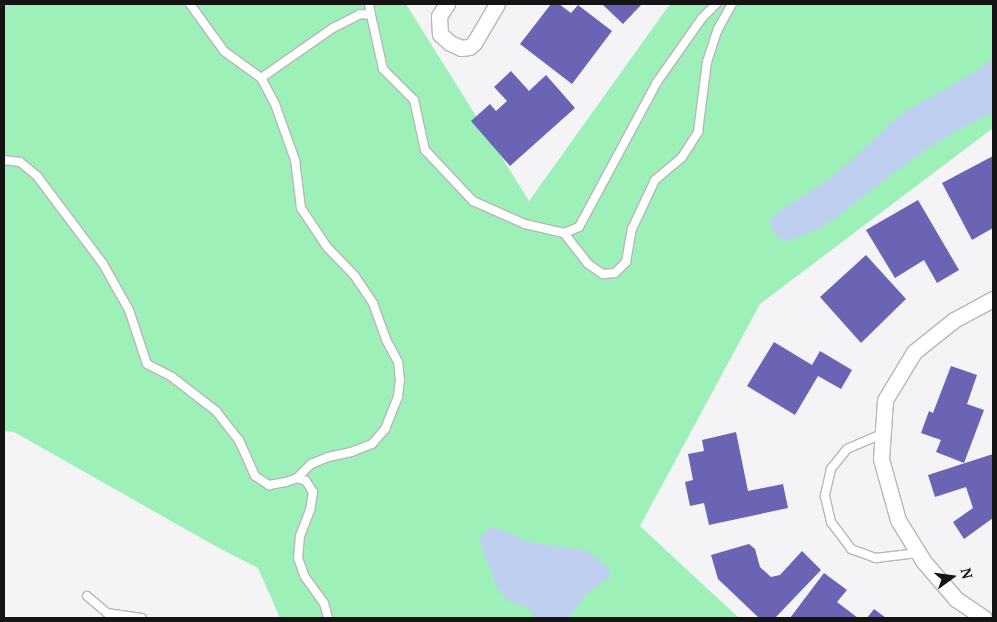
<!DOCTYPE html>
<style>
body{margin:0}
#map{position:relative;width:997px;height:622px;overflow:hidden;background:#f4f4f6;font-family:"PT Serif",serif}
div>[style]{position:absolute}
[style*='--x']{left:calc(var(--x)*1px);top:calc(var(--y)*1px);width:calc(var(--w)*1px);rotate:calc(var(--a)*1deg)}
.green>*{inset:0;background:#9ef0b9}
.water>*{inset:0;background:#becff0}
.building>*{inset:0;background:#6b63b4}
.roads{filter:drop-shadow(1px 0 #b7b7b9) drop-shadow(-1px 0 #b7b7b9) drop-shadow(0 1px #b7b7b9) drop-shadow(0 -1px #b7b7b9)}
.service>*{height:8px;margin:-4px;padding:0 4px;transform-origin:4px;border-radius:4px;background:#fff}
.minor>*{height:15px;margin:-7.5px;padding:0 7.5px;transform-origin:7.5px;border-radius:7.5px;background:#fff}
span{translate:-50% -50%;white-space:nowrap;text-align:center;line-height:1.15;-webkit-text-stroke:5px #f4f4f6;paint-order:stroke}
.frame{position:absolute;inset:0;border:5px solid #141415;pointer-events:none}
.north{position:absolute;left:927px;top:552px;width:50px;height:50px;-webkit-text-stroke:4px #f4f4f6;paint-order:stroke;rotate:76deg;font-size:14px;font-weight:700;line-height:20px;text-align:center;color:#141415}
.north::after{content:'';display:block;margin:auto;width:18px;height:22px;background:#141415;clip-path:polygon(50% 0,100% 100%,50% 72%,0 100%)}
</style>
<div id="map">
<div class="green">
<i style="clip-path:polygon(4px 4px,406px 4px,529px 201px,670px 4px,993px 4px,993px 128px,760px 304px,640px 526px,739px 618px,280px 618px,258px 568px,217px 547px,14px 432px,4px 431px)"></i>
</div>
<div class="water">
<i style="clip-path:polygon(993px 58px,993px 112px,951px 134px,915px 157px,822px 228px,784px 242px,774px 233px,769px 221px,778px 212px,832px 177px,904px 112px,977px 71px)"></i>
<i style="clip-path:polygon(494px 527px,530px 542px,588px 551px,602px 562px,610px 571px,610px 577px,586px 594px,569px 618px,535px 618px,527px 607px,508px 601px,497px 588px,479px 539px,488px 529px)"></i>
</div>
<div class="building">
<i style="clip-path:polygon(551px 4px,559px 4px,571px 13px,578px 5px,612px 31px,572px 84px,520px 44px)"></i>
<i style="clip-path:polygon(602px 4px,642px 4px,623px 24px)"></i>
<i style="clip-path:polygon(511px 71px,529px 91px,546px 75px,575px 108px,510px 166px,471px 121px,490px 104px,496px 111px,507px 101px,494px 87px)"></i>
<i style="clip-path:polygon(993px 156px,993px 228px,972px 240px,942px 183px)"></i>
<i style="clip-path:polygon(918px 200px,959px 270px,937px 283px,924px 260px,895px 278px,866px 230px)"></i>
<i style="clip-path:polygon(866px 255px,906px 299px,861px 343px,820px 297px)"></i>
<i style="clip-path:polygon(774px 342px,812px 365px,820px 351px,852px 370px,841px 389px,818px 376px,795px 415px,747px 386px)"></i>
<i style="clip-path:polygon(951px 366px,977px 375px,967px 404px,984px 410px,964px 463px,936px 452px,941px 440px,921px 433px,929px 411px,933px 413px)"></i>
<i style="clip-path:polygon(736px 432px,748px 491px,783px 484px,788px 508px,709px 525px,704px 503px,690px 506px,685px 482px,693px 480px,688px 454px,704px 451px,702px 440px)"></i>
<i style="clip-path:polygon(993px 454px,993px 518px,964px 539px,953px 522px,973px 508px,966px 487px,935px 497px,928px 475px)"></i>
<i style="clip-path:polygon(749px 544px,755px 549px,760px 567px,771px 577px,780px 575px,802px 551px,821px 570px,775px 618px,759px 618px,718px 579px,711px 555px)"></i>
<i style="clip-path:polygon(824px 573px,847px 590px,837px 602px,858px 618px,790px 618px)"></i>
<i style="clip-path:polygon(874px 609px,886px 618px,867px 618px)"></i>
</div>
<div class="roads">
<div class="service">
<i style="--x:369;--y:4;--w:11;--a:80"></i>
<i style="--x:261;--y:78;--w:88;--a:-34.8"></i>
<i style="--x:333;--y:28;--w:30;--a:-27"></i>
<i style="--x:360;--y:14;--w:11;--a:5"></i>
<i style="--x:371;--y:15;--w:55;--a:77.5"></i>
<i style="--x:383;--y:69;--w:44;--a:45"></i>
<i style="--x:414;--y:100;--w:51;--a:77.6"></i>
<i style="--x:425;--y:150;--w:70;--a:46.7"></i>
<i style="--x:473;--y:201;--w:57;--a:23.9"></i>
<i style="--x:525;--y:224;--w:40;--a:13"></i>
<i style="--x:564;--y:233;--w:16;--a:-22"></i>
<i style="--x:579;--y:227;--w:165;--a:-61.7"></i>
<i style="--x:657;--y:82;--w:78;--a:-54.9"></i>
<i style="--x:702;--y:18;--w:20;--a:-45"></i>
<i style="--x:4;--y:160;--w:16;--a:7"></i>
<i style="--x:20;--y:162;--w:22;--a:39"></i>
<i style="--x:37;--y:176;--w:110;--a:53.1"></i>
<i style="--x:103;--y:264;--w:53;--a:60.5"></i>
<i style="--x:129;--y:310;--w:57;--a:71.6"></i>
<i style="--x:147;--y:364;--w:28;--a:27"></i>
<i style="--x:172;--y:377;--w:56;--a:37.7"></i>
<i style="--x:216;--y:411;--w:37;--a:52"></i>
<i style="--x:239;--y:440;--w:39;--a:66"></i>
<i style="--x:255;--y:476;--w:17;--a:33"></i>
<i style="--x:269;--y:485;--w:17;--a:-10"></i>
<i style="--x:286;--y:482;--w:12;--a:-20"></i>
<i style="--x:297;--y:478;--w:20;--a:-45"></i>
<i style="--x:311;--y:464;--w:18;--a:-22"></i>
<i style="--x:328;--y:457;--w:24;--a:-12"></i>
<i style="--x:351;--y:452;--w:22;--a:-21"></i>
<i style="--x:372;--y:444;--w:20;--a:-49"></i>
<i style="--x:385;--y:429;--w:35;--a:-68"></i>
<i style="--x:398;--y:396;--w:16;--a:-83"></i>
<i style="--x:400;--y:380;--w:18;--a:-96"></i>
<i style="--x:398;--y:362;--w:26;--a:-118"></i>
<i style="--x:386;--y:339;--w:38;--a:-110"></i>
<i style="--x:373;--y:303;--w:32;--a:-124"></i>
<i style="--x:355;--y:276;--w:40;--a:-134"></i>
<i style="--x:327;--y:247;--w:47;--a:-123.7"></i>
<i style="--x:301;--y:208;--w:48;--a:-97.1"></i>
<i style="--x:295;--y:160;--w:59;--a:-109.7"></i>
<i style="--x:275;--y:104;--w:30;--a:-118"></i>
<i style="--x:261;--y:78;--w:46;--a:-143.9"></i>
<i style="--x:224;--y:51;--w:58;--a:-125.9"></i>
<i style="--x:564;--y:233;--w:39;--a:52"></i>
<i style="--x:588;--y:264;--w:18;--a:34"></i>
<i style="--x:603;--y:274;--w:12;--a:-5"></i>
<i style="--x:615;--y:273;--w:16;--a:-45"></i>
<i style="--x:626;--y:262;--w:34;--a:-80"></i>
<i style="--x:632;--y:229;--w:54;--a:-64.9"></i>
<i style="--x:655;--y:180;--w:35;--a:-40"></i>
<i style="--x:682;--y:157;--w:30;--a:-57"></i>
<i style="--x:698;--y:132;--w:71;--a:-82.7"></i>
<i style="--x:707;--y:62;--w:35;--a:-72"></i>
<i style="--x:718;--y:29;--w:29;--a:-61"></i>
<i style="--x:882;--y:434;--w:38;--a:157"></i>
<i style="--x:847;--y:449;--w:26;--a:129"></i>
<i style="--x:831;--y:469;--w:28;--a:103"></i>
<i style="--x:825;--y:496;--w:27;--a:77"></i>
<i style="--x:831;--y:522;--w:34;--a:53"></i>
<i style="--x:851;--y:549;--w:27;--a:20"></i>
<i style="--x:876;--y:558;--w:42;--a:-6.8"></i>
<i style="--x:297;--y:478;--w:9;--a:18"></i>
<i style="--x:306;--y:481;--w:13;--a:58"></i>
<i style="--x:313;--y:492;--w:18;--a:99"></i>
<i style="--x:310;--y:510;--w:28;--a:111"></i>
<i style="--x:300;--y:536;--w:22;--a:95"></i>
<i style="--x:298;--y:558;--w:20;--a:70"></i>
<i style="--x:305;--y:577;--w:32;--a:54"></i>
<i style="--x:324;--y:603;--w:16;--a:75"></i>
<i style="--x:87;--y:596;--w:26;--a:40"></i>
<i style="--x:107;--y:613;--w:35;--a:8"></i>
</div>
<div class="minor">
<i style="--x:447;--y:4;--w:14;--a:124"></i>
<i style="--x:439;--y:16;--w:18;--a:87"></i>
<i style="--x:440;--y:34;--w:13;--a:42"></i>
<i style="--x:450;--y:43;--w:12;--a:24"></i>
<i style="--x:461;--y:48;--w:8;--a:-7"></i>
<i style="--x:469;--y:47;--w:6;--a:-39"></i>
<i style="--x:474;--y:43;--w:45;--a:-59.5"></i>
<i style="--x:984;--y:618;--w:34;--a:-146"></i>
<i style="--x:956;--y:599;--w:49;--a:-130.9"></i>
<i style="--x:924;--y:562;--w:49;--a:-121.8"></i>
<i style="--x:898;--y:520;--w:63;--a:-105.6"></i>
<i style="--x:881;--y:459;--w:59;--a:-86.1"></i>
<i style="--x:885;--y:400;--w:56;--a:-58.9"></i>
<i style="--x:914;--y:352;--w:51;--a:-38.7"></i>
<i style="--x:954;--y:320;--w:44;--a:-28.3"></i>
</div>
</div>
<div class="frame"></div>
<div class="north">N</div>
</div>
